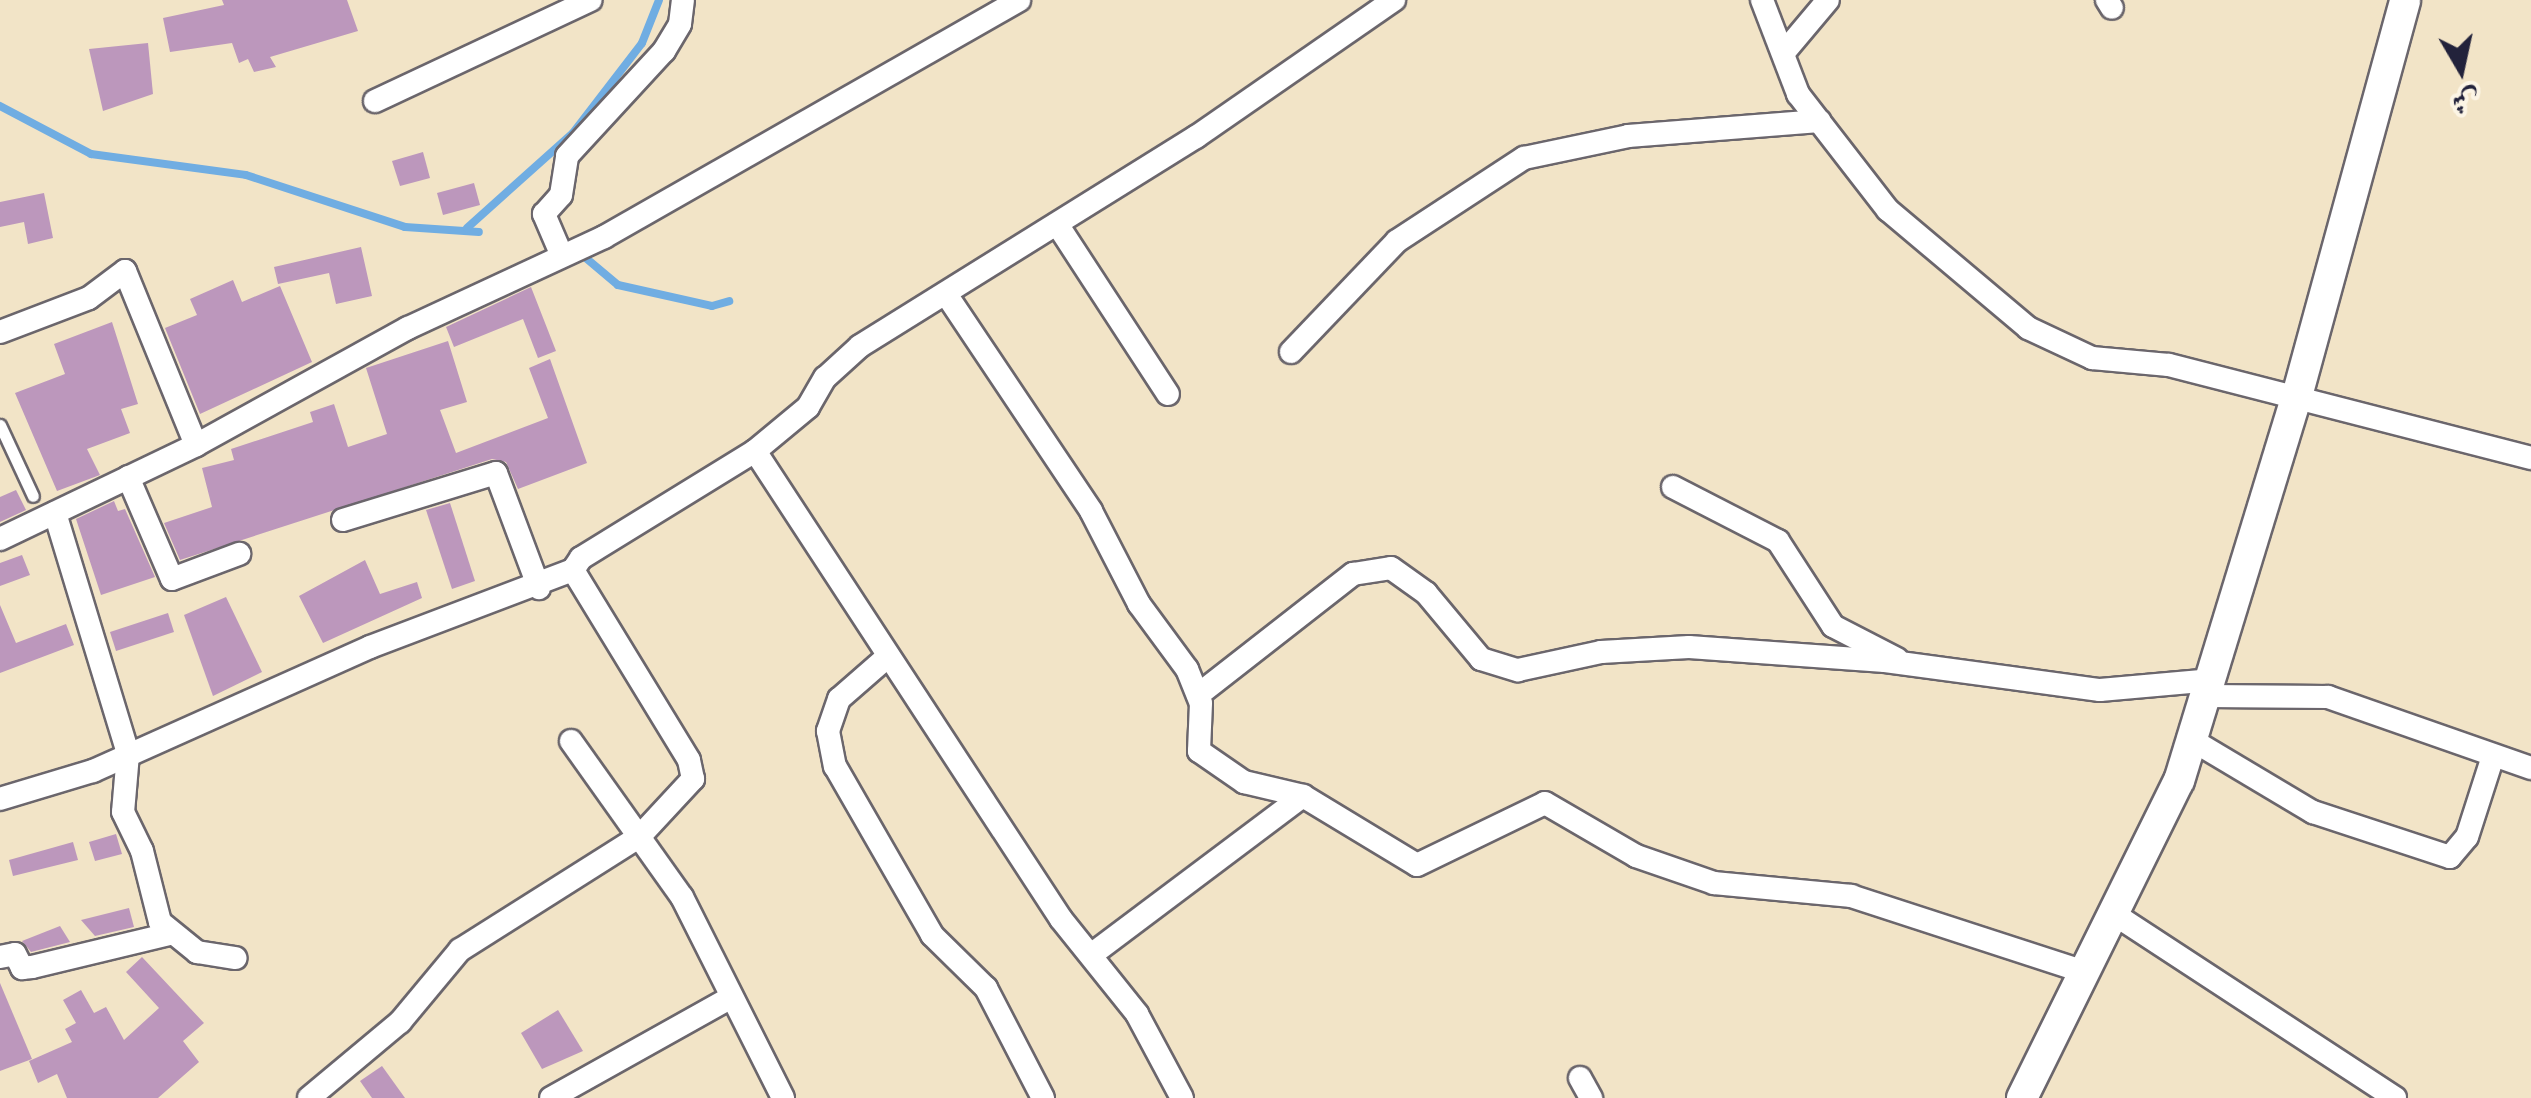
<!DOCTYPE html>
<meta charset="utf-8">
<style>
body{margin:0}
#map{position:relative;width:2531px;height:1098px;overflow:hidden;background:#f2e4c7;font-family:Vollkorn,Amiri,serif}
div>[style]{position:absolute}
[style*='--x']{left:calc(var(--x)*1px);top:calc(var(--y)*1px);width:calc(var(--w)*1px);rotate:calc(var(--a)*1deg)}
.stream>*{height:8px;margin:-4px;padding:0 4px;transform-origin:4px;border-radius:4px;background:#70ade2}
.building>*{inset:0;background:#bc97bc}
.roads{filter:drop-shadow(2px 0 #6b666c) drop-shadow(-2px 0 #6b666c) drop-shadow(0 2px #6b666c) drop-shadow(0 -2px #6b666c)}
.service>*{height:11px;margin:-5.5px;padding:0 5.5px;transform-origin:5.5px;border-radius:5.5px;background:#fff}
.minor>*{height:22px;margin:-11px;padding:0 11px;transform-origin:11px;border-radius:11px;background:#fff}
.tertiary>*{height:30px;margin:-15px;padding:0 15px;transform-origin:15px;border-radius:15px;background:#fff}
span{translate:-50% -50%;white-space:nowrap;text-align:center;line-height:1.15;-webkit-text-stroke:8px #fcf5e5;paint-order:stroke}
.north{position:absolute;left:2411px;top:20px;width:100px;height:100px;-webkit-text-stroke:8px #fcf5e5;paint-order:stroke;rotate:171deg;font-size:28px;font-weight:700;line-height:40px;text-align:center;color:#22223b}
.north::after{content:'';display:block;margin:auto;width:35px;height:45px;background:#22223b;clip-path:polygon(50% 0,100% 100%,50% 72%,0 100%)}
</style>
<div id="map">
<div class="stream">
<i style="--x:0;--y:106;--w:103;--a:27.8"></i>
<i style="--x:91;--y:154;--w:156;--a:7.7"></i>
<i style="--x:246;--y:175;--w:167;--a:18.1"></i>
<i style="--x:405;--y:227;--w:74;--a:3.9"></i>
<i style="--x:467;--y:228;--w:142;--a:-41.9"></i>
<i style="--x:573;--y:133;--w:113;--a:-52.5"></i>
<i style="--x:642;--y:43;--w:46;--a:-68.4"></i>
<i style="--x:581;--y:254;--w:48;--a:40"></i>
<i style="--x:618;--y:285;--w:96;--a:12.6"></i>
<i style="--x:712;--y:306;--w:18;--a:-16"></i>
</div>
<div class="building">
<i style="clip-path:polygon(222px 0,347px 0,358px 31px,270px 57px,276px 67px,254px 72px,248px 59px,239px 63px,232px 43px,170px 52px,163px 18px,224px 5px)"></i>
<i style="clip-path:polygon(148px 43px,153px 94px,103px 111px,89px 49px)"></i>
<i style="clip-path:polygon(423px 152px,430px 178px,400px 186px,392px 161px)"></i>
<i style="clip-path:polygon(474px 183px,480px 205px,443px 215px,437px 193px)"></i>
<i style="clip-path:polygon(44px 193px,53px 238px,28px 244px,24px 222px,0 227px,0 202px)"></i>
<i style="clip-path:polygon(361px 247px,372px 296px,336px 304px,329px 273px,278px 284px,274px 267px)"></i>
<i style="clip-path:polygon(233px 280px,242px 302px,280px 286px,312px 362px,200px 414px,165px 328px,197px 315px,190px 299px)"></i>
<i style="clip-path:polygon(531px 287px,556px 351px,538px 358px,523px 319px,454px 347px,446px 327px)"></i>
<i style="clip-path:polygon(112px 322px,138px 404px,121px 409px,130px 433px,87px 449px,100px 475px,57px 491px,15px 393px,65px 374px,54px 344px)"></i>
<i style="clip-path:polygon(448px 341px,467px 402px,440px 410px,456px 453px,548px 418px,529px 368px,550px 359px,587px 463px,518px 489px,506px 462px,492px 459px,180px 560px,164px 523px,212px 507px,202px 468px,234px 460px,231px 449px,313px 422px,310px 412px,334px 404px,348px 447px,387px 434px,366px 368px)"></i>
<i style="clip-path:polygon(16px 490px,26px 510px,0 522px,0 497px)"></i>
<i style="clip-path:polygon(114px 501px,118px 511px,125px 509px,155px 577px,101px 595px,76px 519px)"></i>
<i style="clip-path:polygon(450px 503px,475px 581px,452px 589px,426px 510px)"></i>
<i style="clip-path:polygon(22px 555px,30px 575px,0 586px,0 563px)"></i>
<i style="clip-path:polygon(365px 560px,380px 594px,417px 582px,422px 598px,323px 643px,299px 596px)"></i>
<i style="clip-path:polygon(226px 597px,262px 672px,213px 696px,184px 615px)"></i>
<i style="clip-path:polygon(0 605px,16px 643px,66px 624px,74px 645px,0 673px)"></i>
<i style="clip-path:polygon(168px 613px,174px 632px,116px 651px,110px 632px)"></i>
<i style="clip-path:polygon(116px 834px,122px 854px,95px 861px,89px 842px)"></i>
<i style="clip-path:polygon(73px 842px,78px 860px,13px 876px,9px 860px)"></i>
<i style="clip-path:polygon(129px 908px,134px 927px,95px 936px,81px 920px)"></i>
<i style="clip-path:polygon(60px 926px,70px 942px,31px 952px,22px 941px)"></i>
<i style="clip-path:polygon(142px 957px,204px 1023px,183px 1041px,199px 1062px,158px 1098px,67px 1098px,57px 1074px,38px 1083px,29px 1061px,72px 1042px,65px 1029px,76px 1023px,63px 1000px,81px 990px,94px 1013px,106px 1007px,124px 1040px,159px 1008px,126px 972px)"></i>
<i style="clip-path:polygon(0 983px,32px 1059px,0 1071px)"></i>
<i style="clip-path:polygon(558px 1010px,583px 1051px,542px 1069px,521px 1033px)"></i>
<i style="clip-path:polygon(382px 1066px,405px 1098px,372px 1098px,360px 1081px)"></i>
</div>
<div class="roads">
<div class="service">
<i style="--x:0;--y:425;--w:78;--a:65.1"></i>
</div>
<div class="minor">
<i style="--x:1762;--y:0;--w:101;--a:69"></i>
<i style="--x:1798;--y:94;--w:147;--a:52.2"></i>
<i style="--x:1888;--y:210;--w:183;--a:40.1"></i>
<i style="--x:2028;--y:328;--w:71;--a:25.1"></i>
<i style="--x:2092;--y:358;--w:77;--a:5.2"></i>
<i style="--x:2169;--y:365;--w:374;--a:14.4"></i>
<i style="--x:2107;--y:0;--w:9;--a:58"></i>
<i style="--x:1786;--y:50;--w:65;--a:-50"></i>
<i style="--x:375;--y:101;--w:238;--a:-25.1"></i>
<i style="--x:1057;--y:224;--w:203;--a:56.9"></i>
<i style="--x:562;--y:256;--w:46;--a:-113.2"></i>
<i style="--x:544;--y:214;--w:25;--a:-48"></i>
<i style="--x:561;--y:195;--w:39;--a:-81"></i>
<i style="--x:567;--y:156;--w:143;--a:-47.3"></i>
<i style="--x:664;--y:51;--w:31;--a:-59"></i>
<i style="--x:680;--y:24;--w:24;--a:-83"></i>
<i style="--x:946;--y:294;--w:261;--a:56.2"></i>
<i style="--x:1091;--y:511;--w:105;--a:62.7"></i>
<i style="--x:1139;--y:604;--w:81;--a:53.6"></i>
<i style="--x:1187;--y:669;--w:37;--a:68"></i>
<i style="--x:1201;--y:703;--w:48;--a:92.4"></i>
<i style="--x:1199;--y:751;--w:55;--a:34.6"></i>
<i style="--x:1244;--y:782;--w:61;--a:13.3"></i>
<i style="--x:1303;--y:796;--w:133;--a:31.2"></i>
<i style="--x:1417;--y:865;--w:142;--a:-25.8"></i>
<i style="--x:1545;--y:803;--w:105;--a:30.2"></i>
<i style="--x:1636;--y:856;--w:83;--a:19.1"></i>
<i style="--x:1714;--y:883;--w:138;--a:5.4"></i>
<i style="--x:1851;--y:896;--w:246;--a:18"></i>
<i style="--x:0;--y:332;--w:95;--a:-20.9"></i>
<i style="--x:89;--y:298;--w:45;--a:-36.9"></i>
<i style="--x:125;--y:271;--w:188;--a:67.8"></i>
<i style="--x:1291;--y:352;--w:153;--a:-46.3"></i>
<i style="--x:1397;--y:241;--w:152;--a:-33.2"></i>
<i style="--x:1524;--y:158;--w:106;--a:-11.9"></i>
<i style="--x:1628;--y:136;--w:192;--a:-4.5"></i>
<i style="--x:755;--y:451;--w:559;--a:56.82"></i>
<i style="--x:1061;--y:919;--w:122;--a:51.3"></i>
<i style="--x:1137;--y:1014;--w:95;--a:61.8"></i>
<i style="--x:128;--y:477;--w:111;--a:66.7"></i>
<i style="--x:172;--y:579;--w:72;--a:-20.5"></i>
<i style="--x:1673;--y:487;--w:118;--a:27.2"></i>
<i style="--x:1778;--y:541;--w:101;--a:57.1"></i>
<i style="--x:1833;--y:626;--w:72;--a:27.3"></i>
<i style="--x:55;--y:513;--w:252;--a:73.1"></i>
<i style="--x:128;--y:754;--w:58;--a:94.9"></i>
<i style="--x:123;--y:812;--w:43;--a:64"></i>
<i style="--x:142;--y:851;--w:73;--a:75.8"></i>
<i style="--x:160;--y:922;--w:48;--a:39"></i>
<i style="--x:197;--y:952;--w:39;--a:9"></i>
<i style="--x:343;--y:520;--w:160;--a:-17.1"></i>
<i style="--x:496;--y:473;--w:123;--a:69.5"></i>
<i style="--x:0;--y:539;--w:217;--a:-25.6"></i>
<i style="--x:196;--y:445;--w:242;--a:-28.9"></i>
<i style="--x:408;--y:328;--w:216;--a:-24.9"></i>
<i style="--x:604;--y:237;--w:478;--a:-29.7"></i>
<i style="--x:886;--y:658;--w:62;--a:138.9"></i>
<i style="--x:839;--y:699;--w:34;--a:109"></i>
<i style="--x:828;--y:731;--w:36;--a:79"></i>
<i style="--x:835;--y:766;--w:195;--a:60.1"></i>
<i style="--x:932;--y:935;--w:76;--a:44.5"></i>
<i style="--x:986;--y:988;--w:124;--a:62.6"></i>
<i style="--x:1198;--y:695;--w:197;--a:-38"></i>
<i style="--x:1353;--y:574;--w:38;--a:-9"></i>
<i style="--x:1391;--y:568;--w:43;--a:35.5"></i>
<i style="--x:1426;--y:593;--w:86;--a:50.2"></i>
<i style="--x:1481;--y:659;--w:39;--a:17"></i>
<i style="--x:1518;--y:670;--w:85;--a:-12.2"></i>
<i style="--x:1601;--y:652;--w:88;--a:-3.3"></i>
<i style="--x:1689;--y:647;--w:196;--a:4.1"></i>
<i style="--x:1885;--y:661;--w:217;--a:7.7"></i>
<i style="--x:2100;--y:690;--w:113;--a:-5.1"></i>
<i style="--x:2207;--y:696;--w:121;--a:0.5"></i>
<i style="--x:2328;--y:697;--w:215;--a:19.3"></i>
<i style="--x:2192;--y:740;--w:141;--a:30.8"></i>
<i style="--x:2313;--y:812;--w:144;--a:18.2"></i>
<i style="--x:2450;--y:857;--w:26;--a:-50"></i>
<i style="--x:2467;--y:837;--w:85;--a:-72.2"></i>
<i style="--x:571;--y:741;--w:191;--a:54.6"></i>
<i style="--x:682;--y:897;--w:225;--a:63.3"></i>
<i style="--x:0;--y:799;--w:97;--a:-16.8"></i>
<i style="--x:93;--y:771;--w:303;--a:-24.1"></i>
<i style="--x:370;--y:647;--w:217;--a:-20.8"></i>
<i style="--x:573;--y:570;--w:14;--a:-56"></i>
<i style="--x:581;--y:558;--w:204;--a:-31.6"></i>
<i style="--x:755;--y:451;--w:69;--a:-39.7"></i>
<i style="--x:808;--y:407;--w:34;--a:-60"></i>
<i style="--x:825;--y:378;--w:47;--a:-42.4"></i>
<i style="--x:860;--y:346;--w:396;--a:-31.9"></i>
<i style="--x:1196;--y:137;--w:241;--a:-34.7"></i>
<i style="--x:2114;--y:914;--w:336;--a:33.2"></i>
<i style="--x:1091;--y:955;--w:265;--a:-36.9"></i>
<i style="--x:0;--y:957;--w:15;--a:-11"></i>
<i style="--x:15;--y:954;--w:16;--a:63"></i>
<i style="--x:22;--y:968;--w:10;--a:-6"></i>
<i style="--x:32;--y:967;--w:141;--a:-13.5"></i>
<i style="--x:1580;--y:1078;--w:23;--a:61"></i>
<i style="--x:309;--y:1098;--w:119;--a:-39.9"></i>
<i style="--x:400;--y:1022;--w:94;--a:-50.2"></i>
<i style="--x:460;--y:950;--w:213;--a:-32.3"></i>
<i style="--x:640;--y:836;--w:78;--a:-47.1"></i>
<i style="--x:693;--y:779;--w:19;--a:-102"></i>
<i style="--x:689;--y:760;--w:223;--a:-121.4"></i>
<i style="--x:551;--y:1098;--w:207;--a:-29.2"></i>
</div>
<div class="tertiary">
<i style="--x:2022;--y:1098;--w:354;--a:-63.7"></i>
<i style="--x:2179;--y:781;--w:403;--a:-73"></i>
<i style="--x:2297;--y:396;--w:410;--a:-74.7"></i>
</div>
</div>
<div class="north">ش</div>
</div>
